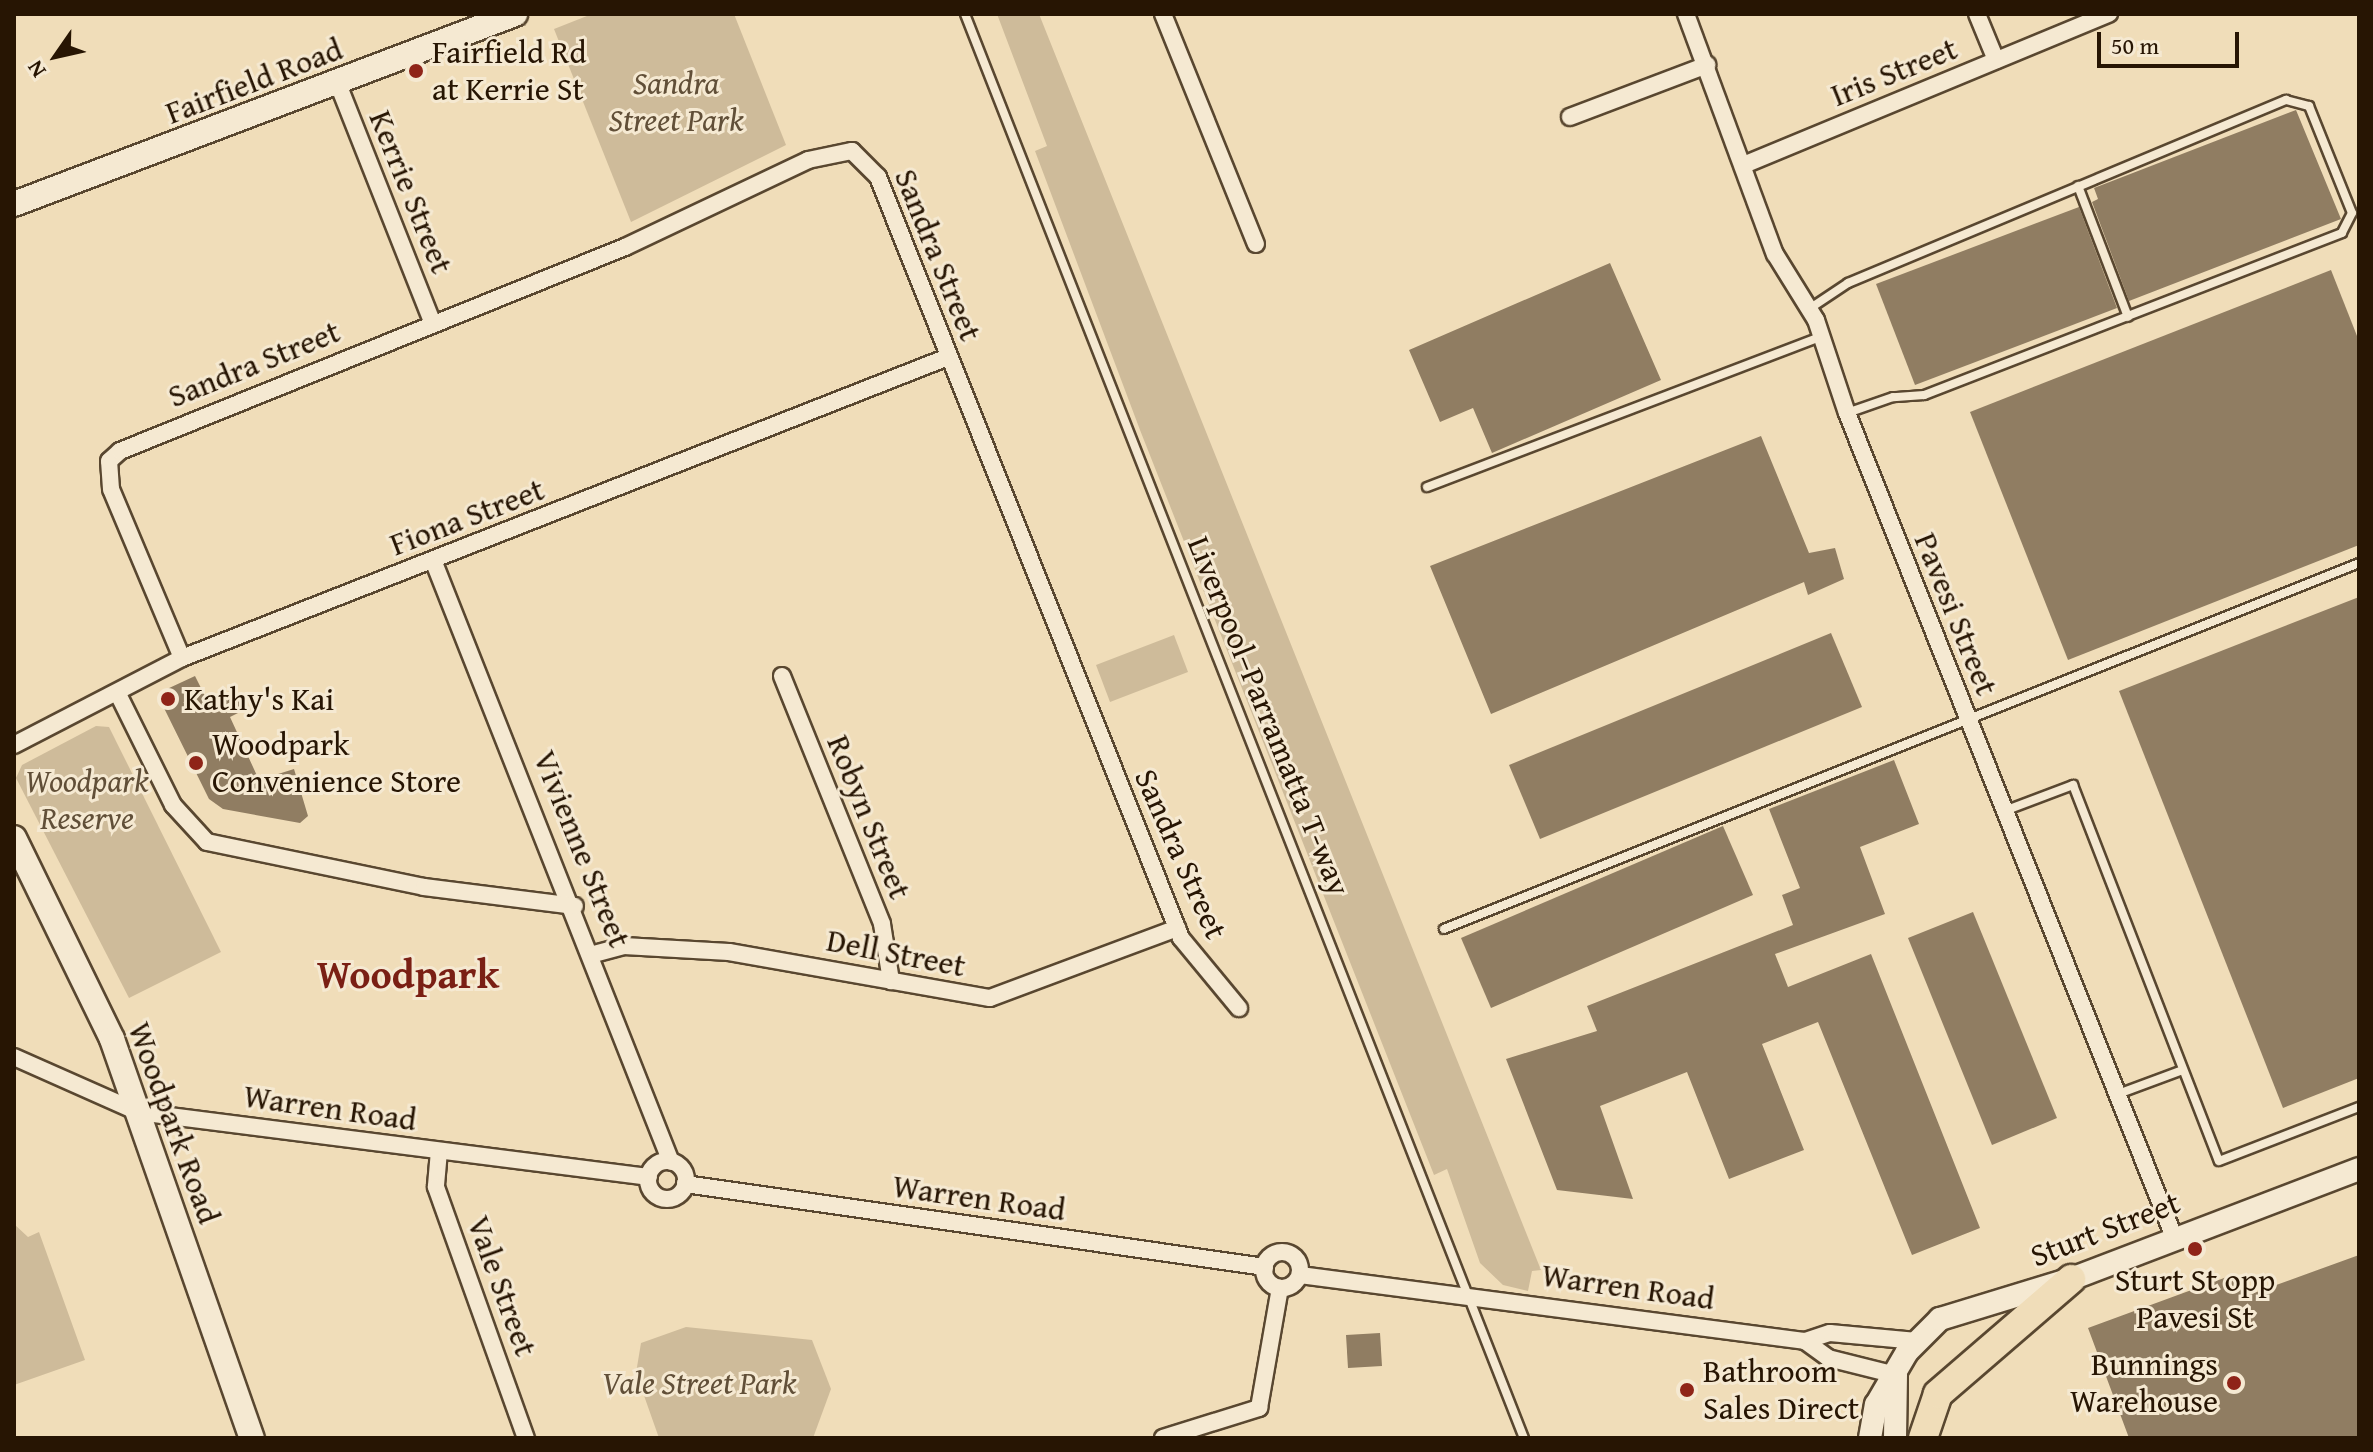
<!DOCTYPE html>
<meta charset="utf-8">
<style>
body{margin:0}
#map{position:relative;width:2373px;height:1452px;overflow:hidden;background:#f0ddb9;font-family:"Gentium Book Plus",serif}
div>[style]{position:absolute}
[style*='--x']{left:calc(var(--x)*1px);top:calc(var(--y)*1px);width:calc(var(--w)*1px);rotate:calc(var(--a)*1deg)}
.green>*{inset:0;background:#cebb9a}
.building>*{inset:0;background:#907d62}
.roads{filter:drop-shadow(2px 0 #594730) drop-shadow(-2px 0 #594730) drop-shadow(0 2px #594730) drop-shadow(0 -2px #594730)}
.service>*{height:8px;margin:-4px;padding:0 4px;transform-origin:4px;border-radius:4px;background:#f5e9d2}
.minor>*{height:16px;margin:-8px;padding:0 8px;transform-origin:8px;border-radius:8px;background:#f5e9d2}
.minor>.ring{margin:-8px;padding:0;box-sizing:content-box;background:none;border:16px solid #f5e9d2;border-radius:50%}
.tertiary>*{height:22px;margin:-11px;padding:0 11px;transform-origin:11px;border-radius:11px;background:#f5e9d2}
.secondary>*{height:24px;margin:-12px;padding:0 12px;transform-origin:12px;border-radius:12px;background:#f5e9d2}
.trunk>*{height:28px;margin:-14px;padding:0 14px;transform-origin:14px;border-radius:14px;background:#f0ddb9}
.dots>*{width:22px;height:22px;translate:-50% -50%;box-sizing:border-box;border:4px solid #f5e9d2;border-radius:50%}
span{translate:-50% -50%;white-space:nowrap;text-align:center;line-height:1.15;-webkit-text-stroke:6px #f5e9d2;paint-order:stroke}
.poi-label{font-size:32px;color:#271503}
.left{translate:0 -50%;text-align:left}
.right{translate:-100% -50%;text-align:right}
.street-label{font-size:32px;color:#271503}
.park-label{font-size:32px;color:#614f38;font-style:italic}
.district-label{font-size:40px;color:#7a1f14;font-weight:700}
.frame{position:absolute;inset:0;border:16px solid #271503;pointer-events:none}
.north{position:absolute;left:16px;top:16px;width:80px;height:80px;-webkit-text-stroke:6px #f5e9d2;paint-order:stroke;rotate:236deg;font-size:22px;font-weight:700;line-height:32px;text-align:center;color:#271503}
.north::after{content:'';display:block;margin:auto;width:28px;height:36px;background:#271503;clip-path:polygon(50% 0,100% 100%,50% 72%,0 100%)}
.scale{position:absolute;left:2097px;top:32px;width:142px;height:36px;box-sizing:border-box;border:4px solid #271503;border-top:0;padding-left:10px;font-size:24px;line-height:28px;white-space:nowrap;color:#271503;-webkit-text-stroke:6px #f5e9d2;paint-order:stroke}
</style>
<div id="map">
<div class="green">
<i style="clip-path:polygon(592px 14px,734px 14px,786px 145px,631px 222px,554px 29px)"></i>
<i style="clip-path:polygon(997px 14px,1039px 14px,1541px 1270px,1532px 1271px,1528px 1291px,1503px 1285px,1480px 1263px,1447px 1169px,1434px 1175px,1140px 430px,1035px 151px,1047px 146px)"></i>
<i style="clip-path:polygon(1174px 635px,1188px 672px,1110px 702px,1096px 665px)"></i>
<i style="clip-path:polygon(96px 726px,109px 727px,221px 952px,129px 998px,16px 778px,22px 765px)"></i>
<i style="clip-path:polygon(14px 1224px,28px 1237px,39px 1232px,85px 1360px,14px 1385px)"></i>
<i style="clip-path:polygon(686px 1327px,812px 1340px,831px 1389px,813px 1438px,659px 1438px,636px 1373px,641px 1343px)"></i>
</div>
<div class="building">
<i style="clip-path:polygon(2296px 110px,2341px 219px,2129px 301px,2092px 202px,2098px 199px,2094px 188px)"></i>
<i style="clip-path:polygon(2079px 207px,2117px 308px,1915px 385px,1876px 284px)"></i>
<i style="clip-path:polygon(1610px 263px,1661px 380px,1492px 453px,1473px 408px,1440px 422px,1409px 350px)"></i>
<i style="clip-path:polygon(2331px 270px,2359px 341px,2359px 545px,2068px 660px,1970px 412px)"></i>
<i style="clip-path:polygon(1761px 436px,1809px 553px,1835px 548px,1844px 579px,1808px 595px,1804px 582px,1491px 714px,1430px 566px)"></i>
<i style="clip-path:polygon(2359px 597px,2359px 1078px,2283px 1108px,2119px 691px)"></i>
<i style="clip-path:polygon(1831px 633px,1862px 707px,1540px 839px,1509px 765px)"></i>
<i style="clip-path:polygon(195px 676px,210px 706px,235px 693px,244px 710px,230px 717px,259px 780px,294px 769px,308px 816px,300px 823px,223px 809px,209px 799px,162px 704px,167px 689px)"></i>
<i style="clip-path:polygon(1894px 760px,1919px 824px,1860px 847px,1885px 914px,1775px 954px,1788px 987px,1871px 954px,1980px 1228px,1912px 1255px,1818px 1022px,1762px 1044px,1804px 1150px,1729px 1179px,1687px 1072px,1600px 1106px,1633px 1199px,1557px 1190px,1506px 1059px,1597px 1031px,1587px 1006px,1793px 925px,1782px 895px,1800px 888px,1769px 809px)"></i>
<i style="clip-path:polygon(1723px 826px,1753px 895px,1491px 1008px,1461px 938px)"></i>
<i style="clip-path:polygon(1973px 912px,2057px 1118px,1992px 1145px,1908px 938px)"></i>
<i style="clip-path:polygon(2359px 1255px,2359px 1438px,2129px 1438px,2088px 1328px,2235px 1274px,2243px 1297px)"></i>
<i style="clip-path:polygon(1380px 1333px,1382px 1366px,1348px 1368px,1346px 1335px)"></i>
</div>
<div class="roads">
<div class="service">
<i style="--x:965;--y:14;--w:1530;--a:68.57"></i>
<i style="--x:2078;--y:186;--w:140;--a:69.1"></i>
<i style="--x:1809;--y:309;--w:47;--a:-33.7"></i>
<i style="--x:1848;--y:283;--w:475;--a:-22.7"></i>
<i style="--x:2286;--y:100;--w:24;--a:15"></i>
<i style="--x:2309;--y:106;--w:115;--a:68.1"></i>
<i style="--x:2352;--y:213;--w:22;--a:117"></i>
<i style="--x:2342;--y:233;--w:448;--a:158.8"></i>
<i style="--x:1924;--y:395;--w:31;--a:176"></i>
<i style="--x:1893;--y:397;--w:49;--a:160.8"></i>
<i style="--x:1427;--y:487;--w:423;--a:-20.9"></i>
<i style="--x:2004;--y:811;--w:74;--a:-20.6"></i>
<i style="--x:2073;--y:785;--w:403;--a:68.8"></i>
<i style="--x:2219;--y:1161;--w:150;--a:-21.1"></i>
<i style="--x:1444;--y:929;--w:985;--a:-21.8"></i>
<i style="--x:2118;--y:1094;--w:69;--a:-20.3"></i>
</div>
<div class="minor">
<i style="--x:1163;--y:14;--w:248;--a:68"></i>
<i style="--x:1686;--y:14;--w:256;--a:69.7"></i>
<i style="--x:1775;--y:254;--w:78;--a:58.2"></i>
<i style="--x:1816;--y:320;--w:98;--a:71.6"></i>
<i style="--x:1847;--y:413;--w:887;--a:68.35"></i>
<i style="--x:1977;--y:14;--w:50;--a:67.6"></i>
<i style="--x:338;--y:84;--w:255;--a:68.4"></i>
<i style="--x:1570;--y:117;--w:147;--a:-20.8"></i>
<i style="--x:1746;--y:164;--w:393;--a:-22.5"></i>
<i style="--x:433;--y:560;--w:647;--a:68.43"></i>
<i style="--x:182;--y:658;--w:183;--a:-112.8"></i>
<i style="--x:111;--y:489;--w:28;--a:-94"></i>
<i style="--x:109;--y:461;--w:15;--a:-42"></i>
<i style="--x:120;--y:451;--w:545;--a:-22"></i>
<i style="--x:625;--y:247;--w:203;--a:-25.4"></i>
<i style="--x:808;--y:160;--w:45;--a:-11.6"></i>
<i style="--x:852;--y:151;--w:37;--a:45"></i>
<i style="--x:878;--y:177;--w:819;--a:68.29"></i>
<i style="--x:1181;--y:938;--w:91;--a:50.4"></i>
<i style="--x:782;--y:676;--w:267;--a:68"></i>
<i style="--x:882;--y:924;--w:58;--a:81"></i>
<i style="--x:118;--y:694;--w:124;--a:63.6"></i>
<i style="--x:173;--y:805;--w:50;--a:47.4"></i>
<i style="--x:207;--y:842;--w:222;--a:11.7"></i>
<i style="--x:424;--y:887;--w:152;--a:7.2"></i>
<i style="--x:14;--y:745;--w:189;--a:-27.4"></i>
<i style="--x:182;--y:658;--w:823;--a:-21.45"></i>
<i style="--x:594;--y:954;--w:31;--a:-15"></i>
<i style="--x:624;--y:946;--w:105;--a:3.3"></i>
<i style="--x:729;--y:952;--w:265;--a:10"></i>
<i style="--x:990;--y:998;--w:200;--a:-20.5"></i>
<i style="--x:14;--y:1057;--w:136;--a:23.9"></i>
<i style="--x:138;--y:1112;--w:515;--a:7.25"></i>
<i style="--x:439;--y:1151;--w:36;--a:95"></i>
<i style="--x:436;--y:1187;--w:267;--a:70.3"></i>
<i class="ring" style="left:648px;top:1161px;width:22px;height:22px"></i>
<i style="--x:685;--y:1184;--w:586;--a:8.14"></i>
<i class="ring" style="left:1264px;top:1252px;width:20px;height:20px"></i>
<i style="--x:1300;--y:1275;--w:509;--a:7.45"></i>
<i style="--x:1805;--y:1341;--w:26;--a:-18"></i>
<i style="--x:1830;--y:1333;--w:87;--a:5.3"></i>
<i style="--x:1805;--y:1341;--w:29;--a:36"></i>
<i style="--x:1828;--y:1358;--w:70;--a:14"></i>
<i style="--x:1163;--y:1438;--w:101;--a:-17.4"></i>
<i style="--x:1259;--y:1408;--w:122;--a:-80.1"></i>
</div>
<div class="tertiary">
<i style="--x:1870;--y:1438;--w:34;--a:-80"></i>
<i style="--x:1876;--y:1405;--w:61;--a:-59.7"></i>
<i style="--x:1907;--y:1352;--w:47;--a:-45"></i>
<i style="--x:1940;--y:1319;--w:137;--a:-17"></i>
<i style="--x:2071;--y:1279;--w:308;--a:-20.9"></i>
<i style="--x:1895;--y:1438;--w:63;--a:-89.1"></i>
</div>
<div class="secondary">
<i style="--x:14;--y:204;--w:536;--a:-20.77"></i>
<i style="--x:14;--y:838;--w:224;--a:64"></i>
<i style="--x:112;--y:1039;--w:423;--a:70.7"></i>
</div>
<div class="trunk">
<i style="--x:1923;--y:1438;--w:46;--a:-71.2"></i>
<i style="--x:1938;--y:1394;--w:176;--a:-40.8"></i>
</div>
</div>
<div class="dots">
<i style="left:416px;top:71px;background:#8f2418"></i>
<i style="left:168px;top:699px;background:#8f2418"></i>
<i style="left:196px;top:763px;background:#8f2418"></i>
<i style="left:2195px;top:1249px;background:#8f2418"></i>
<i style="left:2234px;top:1383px;background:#8f2418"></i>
<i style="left:1687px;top:1390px;background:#8f2418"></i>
</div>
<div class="poi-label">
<span class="left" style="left:432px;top:71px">Fairfield Rd<br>at Kerrie St</span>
<span class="left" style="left:184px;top:699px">Kathy's Kai</span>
<span class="left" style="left:212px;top:763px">Woodpark<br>Convenience Store</span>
<span style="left:2195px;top:1299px">Sturt St opp<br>Pavesi St</span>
<span class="right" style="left:2218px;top:1383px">Bunnings<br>Warehouse</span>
<span class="left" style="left:1703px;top:1390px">Bathroom<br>Sales Direct</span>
</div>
<div class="street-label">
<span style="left:1894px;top:72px;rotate:-22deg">Iris Street</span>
<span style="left:254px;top:81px;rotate:-21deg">Fairfield Road</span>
<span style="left:411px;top:192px;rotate:68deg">Kerrie Street</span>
<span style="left:938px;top:255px;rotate:68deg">Sandra Street</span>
<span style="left:254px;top:364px;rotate:-22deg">Sandra Street</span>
<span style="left:467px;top:517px;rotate:-21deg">Fiona Street</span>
<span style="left:1956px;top:614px;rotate:68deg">Pavesi Street</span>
<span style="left:1269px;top:716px;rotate:68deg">Liverpool–Parramatta T-way</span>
<span style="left:869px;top:817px;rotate:68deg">Robyn Street</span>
<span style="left:582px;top:849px;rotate:68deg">Vivienne Street</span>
<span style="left:1181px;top:854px;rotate:66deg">Sandra Street</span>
<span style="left:896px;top:953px;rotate:11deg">Dell Street</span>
<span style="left:330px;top:1108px;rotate:8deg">Warren Road</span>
<span style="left:174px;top:1123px;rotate:70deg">Woodpark Road</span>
<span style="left:979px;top:1198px;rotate:8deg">Warren Road</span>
<span style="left:2105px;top:1229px;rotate:-21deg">Sturt Street</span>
<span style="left:502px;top:1286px;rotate:70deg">Vale Street</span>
<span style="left:1628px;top:1287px;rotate:8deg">Warren Road</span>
</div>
<div class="park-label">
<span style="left:676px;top:102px">Sandra<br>Street Park</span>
<span style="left:87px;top:800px">Woodpark<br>Reserve</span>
<span style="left:699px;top:1383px">Vale Street Park</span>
</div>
<div class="district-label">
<span style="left:408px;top:974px">Woodpark</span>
</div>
<div class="frame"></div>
<div class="north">N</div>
<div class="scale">50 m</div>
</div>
